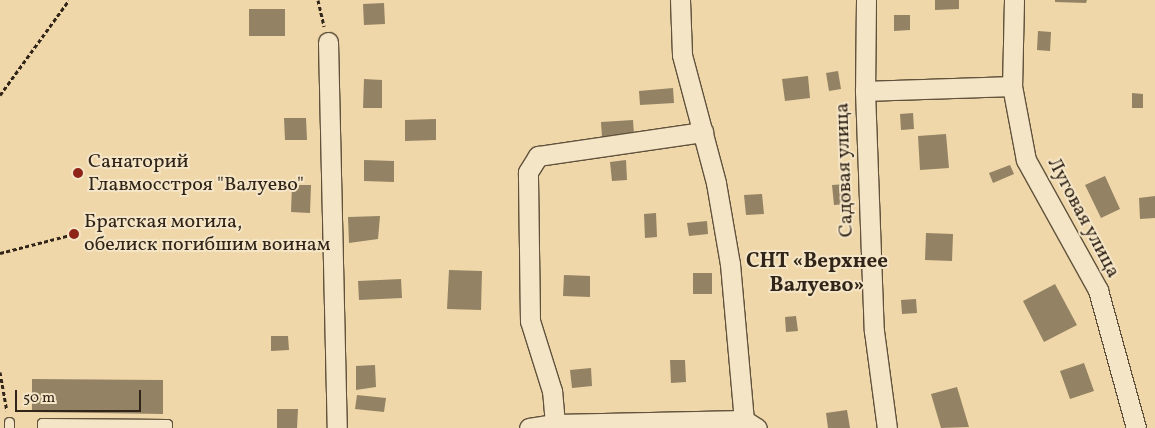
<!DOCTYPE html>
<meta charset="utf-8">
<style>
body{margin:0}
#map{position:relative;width:1155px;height:428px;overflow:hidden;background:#efd7a9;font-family:Vollkorn,serif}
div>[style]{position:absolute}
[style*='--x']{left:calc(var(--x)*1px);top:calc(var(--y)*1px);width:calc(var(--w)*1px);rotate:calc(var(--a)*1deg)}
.building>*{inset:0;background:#938263}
.path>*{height:3px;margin-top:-1.5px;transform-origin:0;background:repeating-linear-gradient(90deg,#302518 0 4px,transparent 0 6.5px)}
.roads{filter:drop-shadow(1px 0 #60523c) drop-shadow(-1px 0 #60523c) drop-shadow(0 1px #60523c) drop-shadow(0 -1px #60523c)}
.lane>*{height:9px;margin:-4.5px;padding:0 4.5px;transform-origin:4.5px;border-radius:4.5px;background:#f5e5c7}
.street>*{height:19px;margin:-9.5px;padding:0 9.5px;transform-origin:9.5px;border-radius:9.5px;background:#f5e5c7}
.dots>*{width:14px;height:14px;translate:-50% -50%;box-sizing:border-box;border:2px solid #f5e5c7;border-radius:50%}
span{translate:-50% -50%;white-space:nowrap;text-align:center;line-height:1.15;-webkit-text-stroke:4px #f5e5c7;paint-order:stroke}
.poi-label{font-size:20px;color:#302518}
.left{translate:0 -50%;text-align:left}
.street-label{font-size:20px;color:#302518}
.neighbourhood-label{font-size:21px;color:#302518;font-weight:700}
.scale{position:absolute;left:15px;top:390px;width:126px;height:22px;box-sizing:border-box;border:2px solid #302518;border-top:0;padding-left:6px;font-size:15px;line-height:18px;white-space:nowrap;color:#302518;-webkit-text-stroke:4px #f5e5c7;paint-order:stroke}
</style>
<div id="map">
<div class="building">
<i style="clip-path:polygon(935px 0,959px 0,959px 9px,935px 10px)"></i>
<i style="clip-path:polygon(1055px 0,1087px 0,1086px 3px,1055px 2px)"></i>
<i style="clip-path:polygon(384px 3px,385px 24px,364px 25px,363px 4px)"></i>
<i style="clip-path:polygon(249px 9px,285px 9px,285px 36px,249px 36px)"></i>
<i style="clip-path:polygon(894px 15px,910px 15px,910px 30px,894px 31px)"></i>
<i style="clip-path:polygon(1038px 31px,1051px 32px,1050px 51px,1037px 50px)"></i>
<i style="clip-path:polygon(838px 71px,841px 89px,829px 91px,826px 73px)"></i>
<i style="clip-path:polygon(808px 76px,810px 98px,785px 101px,782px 79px)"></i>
<i style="clip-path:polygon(364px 79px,382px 80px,382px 108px,363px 108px)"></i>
<i style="clip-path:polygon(673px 88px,674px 103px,640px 105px,639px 91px)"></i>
<i style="clip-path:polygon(1132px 93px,1143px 94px,1143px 108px,1132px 108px)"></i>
<i style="clip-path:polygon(913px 113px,914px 129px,901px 130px,900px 114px)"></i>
<i style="clip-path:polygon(284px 118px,306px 118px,307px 140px,285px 140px)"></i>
<i style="clip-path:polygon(436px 119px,436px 140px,405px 141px,405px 120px)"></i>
<i style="clip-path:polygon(633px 120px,634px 135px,602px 137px,601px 122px)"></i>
<i style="clip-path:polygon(946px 134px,949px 168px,920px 170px,918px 136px)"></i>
<i style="clip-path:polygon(364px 160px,394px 161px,394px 182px,364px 181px)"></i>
<i style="clip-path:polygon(626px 160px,627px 180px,612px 181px,610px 162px)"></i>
<i style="clip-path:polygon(1010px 165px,1014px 174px,993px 183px,989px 173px)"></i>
<i style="clip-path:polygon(1105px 176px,1120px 209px,1101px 218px,1085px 185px)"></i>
<i style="clip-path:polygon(846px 184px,847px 204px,834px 205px,832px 185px)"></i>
<i style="clip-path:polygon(292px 185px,311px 185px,310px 213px,291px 212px)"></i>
<i style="clip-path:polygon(762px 194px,764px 214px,746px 215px,744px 195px)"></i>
<i style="clip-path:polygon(1155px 196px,1155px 218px,1140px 219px,1139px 198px)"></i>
<i style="clip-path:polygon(656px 213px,657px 237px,645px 238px,644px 214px)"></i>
<i style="clip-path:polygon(380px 216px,378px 239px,349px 243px,348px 217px)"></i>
<i style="clip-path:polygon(707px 221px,708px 234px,689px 236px,687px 223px)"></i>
<i style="clip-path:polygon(926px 233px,953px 234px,952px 261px,925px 260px)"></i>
<i style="clip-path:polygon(449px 270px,482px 271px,481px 310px,447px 309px)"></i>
<i style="clip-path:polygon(693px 273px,712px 273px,712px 294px,693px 294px)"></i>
<i style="clip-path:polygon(564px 275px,590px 276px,590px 297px,563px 296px)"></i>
<i style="clip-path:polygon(401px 279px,402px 298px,359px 300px,358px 281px)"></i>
<i style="clip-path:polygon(1055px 284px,1077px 325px,1044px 342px,1023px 301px)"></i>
<i style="clip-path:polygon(916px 299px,917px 313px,902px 314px,901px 300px)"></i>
<i style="clip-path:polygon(796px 316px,798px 331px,786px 332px,785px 317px)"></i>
<i style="clip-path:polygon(271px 336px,288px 336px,289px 350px,271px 351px)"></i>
<i style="clip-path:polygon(670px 360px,685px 360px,686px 382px,671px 383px)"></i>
<i style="clip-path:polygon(1084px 363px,1094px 391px,1070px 399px,1060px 371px)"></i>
<i style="clip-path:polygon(375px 365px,376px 387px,356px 390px,356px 366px)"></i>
<i style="clip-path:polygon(591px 368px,592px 386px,572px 388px,570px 370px)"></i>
<i style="clip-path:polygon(32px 379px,163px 380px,163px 414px,32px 412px)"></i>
<i style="clip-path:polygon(957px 387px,969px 427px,941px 428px,931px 394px)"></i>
<i style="clip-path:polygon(357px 395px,386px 398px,384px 412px,355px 409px)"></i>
<i style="clip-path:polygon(277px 409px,298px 409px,297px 428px,277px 428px)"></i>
<i style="clip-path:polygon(847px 410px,850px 428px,828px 428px,826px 413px)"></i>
</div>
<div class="path">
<i style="--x:318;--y:0;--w:27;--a:77"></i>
<i style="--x:0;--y:95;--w:117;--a:-54"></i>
<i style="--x:0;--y:253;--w:76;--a:-14.4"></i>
<i style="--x:0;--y:372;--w:39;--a:80"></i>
</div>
<div class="roads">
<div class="lane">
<i style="--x:9;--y:428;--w:6;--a:-90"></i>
<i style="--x:42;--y:428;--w:5;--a:-90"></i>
<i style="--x:42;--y:423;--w:125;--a:0.5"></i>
<i style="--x:167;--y:424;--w:4;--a:90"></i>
</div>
<div class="street">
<i style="--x:680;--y:0;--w:55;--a:87.9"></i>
<i style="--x:682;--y:55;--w:132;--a:75.1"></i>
<i style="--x:716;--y:183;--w:82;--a:80.2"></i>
<i style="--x:730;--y:264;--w:157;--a:84.9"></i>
<i style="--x:866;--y:0;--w:91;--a:90.6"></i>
<i style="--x:865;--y:91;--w:240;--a:87.9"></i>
<i style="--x:874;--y:331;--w:98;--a:82.4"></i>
<i style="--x:1014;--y:0;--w:86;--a:91.3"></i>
<i style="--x:1012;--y:86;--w:75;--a:79.3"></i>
<i style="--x:1026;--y:160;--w:149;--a:61"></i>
<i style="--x:1098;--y:290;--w:143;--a:74.6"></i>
<i style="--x:328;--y:42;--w:386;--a:88.7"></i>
<i style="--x:865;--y:91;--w:147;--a:-1.9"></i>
<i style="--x:555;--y:424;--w:33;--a:-95"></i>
<i style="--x:552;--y:391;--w:73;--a:-107.4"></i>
<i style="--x:530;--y:321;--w:149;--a:-90.8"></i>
<i style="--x:528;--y:172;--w:19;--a:-58"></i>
<i style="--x:538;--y:156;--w:167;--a:-8.3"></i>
<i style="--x:529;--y:428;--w:26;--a:-9"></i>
<i style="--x:555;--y:424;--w:189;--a:-1.2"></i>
<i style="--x:744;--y:420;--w:15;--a:32"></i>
</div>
</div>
<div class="dots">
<i style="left:78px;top:173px;background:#8f2418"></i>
<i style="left:74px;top:234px;background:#8f2418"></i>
</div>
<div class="poi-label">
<span class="left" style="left:88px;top:174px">Санаторий<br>Главмосстроя "Валуево"</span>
<span class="left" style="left:84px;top:234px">Братская могила,<br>обелиск погибшим воинам</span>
</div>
<div class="street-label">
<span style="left:845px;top:170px;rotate:-92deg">Садовая улица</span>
<span style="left:1083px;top:218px;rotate:62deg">Луговая улица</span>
</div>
<div class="neighbourhood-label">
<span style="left:817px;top:274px">СНТ «Верхнее<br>Валуево»</span>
</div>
<div class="scale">50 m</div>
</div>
